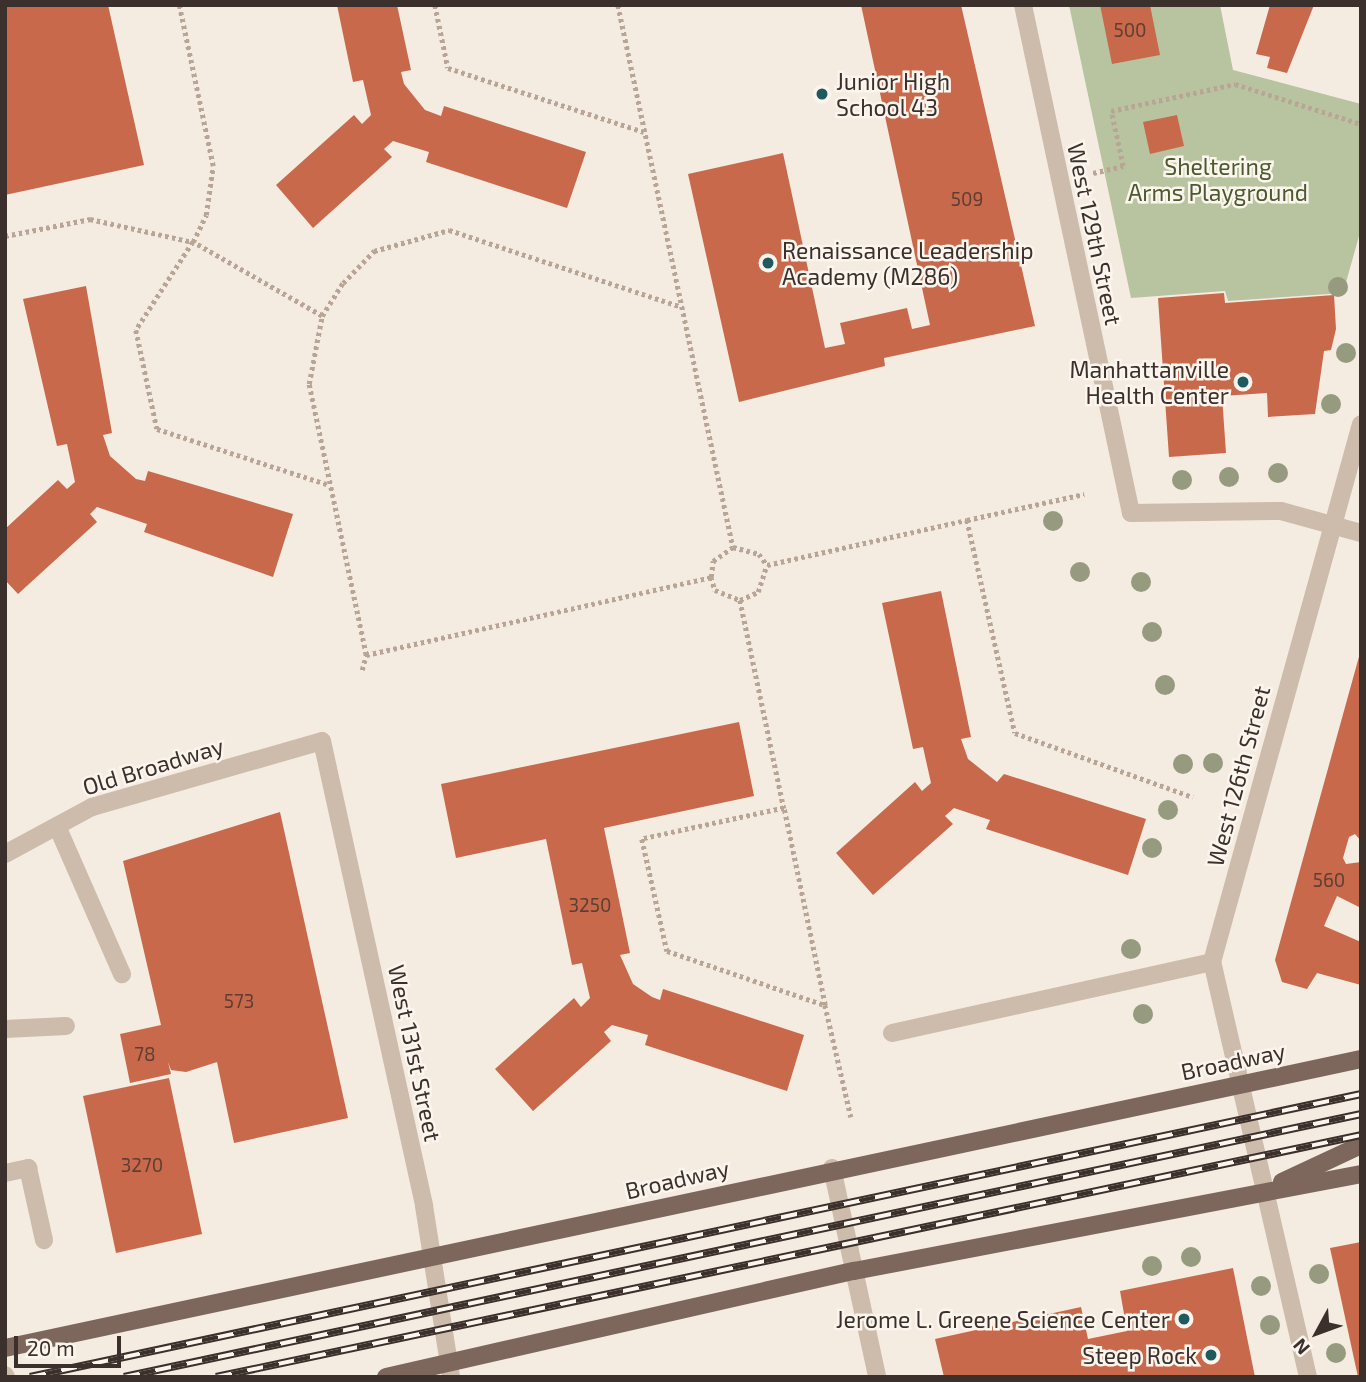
<!DOCTYPE html>
<style>
body{margin:0}
#map{position:relative;width:1366px;height:1382px;overflow:hidden;background:#f4ebe1;font-family:"Exo 2",sans-serif}
div>[style]{position:absolute}
[style*='--x']{left:calc(var(--x)*1px);top:calc(var(--y)*1px);width:calc(var(--w)*1px);rotate:calc(var(--a)*1deg)}
.green>*{inset:0;background:#b8c4a0}
.building>*{inset:0;background:#c8694b}
.path>*{height:4.5px;margin-top:-2.25px;transform-origin:0;background:repeating-linear-gradient(90deg,#b9a596 0 3.5px,transparent 0 7px)}
.service>*{height:18px;margin:-9px;padding:0 9px;transform-origin:9px;border-radius:9px;background:#cdbbac}
.minor>*{height:18px;margin:-9px;padding:0 9px;transform-origin:9px;border-radius:9px;background:#cdbbac}
.primary>*{height:18px;margin:-9px;padding:0 9px;transform-origin:9px;border-radius:9px;background:#7d675c}
.rail>*{height:8px;margin-top:-4px;transform-origin:0;background:repeating-linear-gradient(90deg,#fbf5ee 0 16px,#3b302b 0 32px);box-sizing:border-box;border-block:2px solid #3b302b}
.trees>*{width:20px;height:20px;margin:-10px;border-radius:50%;background:#969b7f}
.dots>*{width:19px;height:19px;translate:-50% -50%;box-sizing:border-box;border:4px solid #fbf5ee;border-radius:50%}
span{translate:-50% -50%;white-space:nowrap;text-align:center;line-height:1.15;-webkit-text-stroke:5px #fbf5ee;paint-order:stroke}
.number-label{font-size:19px;color:#5e3e33}
.number-label span{-webkit-text-stroke-width:0}
.poi-label{font-size:23px;color:#3b302b}
.left{translate:0 -50%;text-align:left}
.right{translate:-100% -50%;text-align:right}
.park-label{font-size:23px;color:#4a5a2e}
.street-label{font-size:23px;color:#3b302b}
.frame{position:absolute;inset:0;border:7px solid #3b302b;pointer-events:none}
.north{position:absolute;left:1282px;top:1298px;width:70px;height:70px;-webkit-text-stroke:5px #fbf5ee;paint-order:stroke;rotate:229deg;font-size:19px;font-weight:700;line-height:28px;text-align:center;color:#3b302b}
.north::after{content:'';display:block;margin:auto;width:24px;height:32px;background:#3b302b;clip-path:polygon(50% 0,100% 100%,50% 72%,0 100%)}
.scale{position:absolute;left:14px;top:1336px;width:107px;height:32px;box-sizing:border-box;border:4px solid #3b302b;border-top:0;padding-left:9px;font-size:21px;line-height:24px;white-space:nowrap;color:#3b302b;-webkit-text-stroke:5px #fbf5ee;paint-order:stroke}
</style>
<div id="map">
<div class="green">
<i style="clip-path:polygon(1069px 5px,1220px 5px,1233px 70px,1361px 104px,1361px 229px,1343px 293px,1228px 301px,1225px 291px,1131px 298px)"></i>
</div>
<div class="building">
<i style="clip-path:polygon(5px 5px,108px 5px,144px 165px,5px 195px)"></i>
<i style="clip-path:polygon(337px 5px,397px 5px,411px 70px,401px 72px,404px 84px,425px 110px,441px 116px,444px 106px,586px 152px,567px 208px,426px 162px,429px 152px,393px 141px,384px 149px,392px 157px,313px 228px,276px 185px,354px 115px,362px 124px,371px 115px,363px 80px,353px 82px)"></i>
<i style="clip-path:polygon(861px 5px,961px 5px,1035px 326px,884px 358px,885px 366px,739px 402px,688px 174px,783px 153px,825px 348px,845px 344px,840px 323px,907px 308px,912px 329px,930px 325px)"></i>
<i style="clip-path:polygon(1100px 5px,1150px 5px,1160px 55px,1112px 64px)"></i>
<i style="clip-path:polygon(1270px 5px,1314px 5px,1287px 73px,1267px 68px,1270px 57px,1256px 54px)"></i>
<i style="clip-path:polygon(1177px 115px,1184px 146px,1150px 154px,1143px 122px)"></i>
<i style="clip-path:polygon(86px 286px,112px 433px,103px 435px,110px 456px,136px 479px,145px 481px,148px 471px,293px 514px,273px 577px,144px 532px,147px 524px,97px 507px,90px 514px,97px 522px,18px 594px,5px 580px,5px 529px,58px 480px,67px 489px,75px 482px,67px 444px,57px 446px,23px 299px)"></i>
<i style="clip-path:polygon(1224px 293px,1225px 303px,1334px 295px,1336px 329px,1331px 350px,1324px 351px,1315px 414px,1268px 417px,1267px 393px,1222px 396px,1226px 453px,1169px 457px,1158px 298px)"></i>
<i style="clip-path:polygon(941px 591px,971px 737px,961px 739px,968px 759px,997px 782px,1004px 774px,1146px 819px,1128px 875px,986px 829px,990px 820px,954px 808px,945px 816px,953px 824px,873px 895px,836px 853px,915px 782px,922px 791px,931px 783px,923px 747px,913px 749px,882px 603px)"></i>
<i style="clip-path:polygon(1360px 653px,1361px 841px,1355px 834px,1349px 837px,1343px 858px,1346px 864px,1361px 862px,1361px 908px,1337px 896px,1324px 926px,1361px 942px,1361px 985px,1317px 973px,1307px 989px,1282px 982px,1275px 960px)"></i>
<i style="clip-path:polygon(739px 722px,754px 796px,604px 828px,630px 953px,620px 955px,633px 984px,652px 997px,660px 1000px,663px 989px,804px 1035px,787px 1091px,645px 1045px,648px 1035px,612px 1025px,604px 1032px,611px 1041px,533px 1111px,495px 1069px,574px 998px,581px 1007px,590px 998px,582px 963px,572px 965px,546px 839px,456px 858px,441px 784px)"></i>
<i style="clip-path:polygon(280px 812px,348px 1118px,234px 1143px,217px 1062px,186px 1072px,171px 1070px,168px 1062px,171px 1074px,130px 1083px,120px 1034px,161px 1025px,123px 861px)"></i>
<i style="clip-path:polygon(169px 1078px,202px 1234px,116px 1253px,83px 1096px)"></i>
<i style="clip-path:polygon(1361px 1242px,1361px 1377px,1358px 1377px,1330px 1248px)"></i>
<i style="clip-path:polygon(1233px 1268px,1255px 1377px,944px 1377px,935px 1339px,1081px 1307px,1088px 1339px,1127px 1331px,1120px 1291px)"></i>
</div>
<div class="path">
<i style="--x:435;--y:5;--w:64;--a:78.3"></i>
<i style="--x:448;--y:68;--w:206;--a:18.1"></i>
<i style="--x:618;--y:5;--w:554;--a:78.02"></i>
<i style="--x:733;--y:547;--w:27;--a:15"></i>
<i style="--x:759;--y:554;--w:14;--a:54"></i>
<i style="--x:1093;--y:173;--w:31;--a:-13"></i>
<i style="--x:1123;--y:166;--w:56;--a:-102.3"></i>
<i style="--x:1111;--y:111;--w:127;--a:-12.3"></i>
<i style="--x:1235;--y:84;--w:132;--a:17.6"></i>
<i style="--x:5;--y:236;--w:87;--a:-11.3"></i>
<i style="--x:90;--y:219;--w:106;--a:12.6"></i>
<i style="--x:193;--y:242;--w:30;--a:-64"></i>
<i style="--x:206;--y:215;--w:49;--a:-81.9"></i>
<i style="--x:213;--y:166;--w:165;--a:-101.9"></i>
<i style="--x:322;--y:316;--w:149;--a:-150.2"></i>
<i style="--x:193;--y:242;--w:105;--a:122.9"></i>
<i style="--x:136;--y:330;--w:101;--a:78"></i>
<i style="--x:157;--y:429;--w:181;--a:18"></i>
<i style="--x:967;--y:520;--w:120;--a:-12.5"></i>
<i style="--x:711;--y:577;--w:16;--a:-83"></i>
<i style="--x:713;--y:561;--w:24;--a:-35"></i>
<i style="--x:740;--y:600;--w:20;--a:-24"></i>
<i style="--x:758;--y:592;--w:28;--a:-72"></i>
<i style="--x:767;--y:565;--w:205;--a:-12.7"></i>
<i style="--x:967;--y:520;--w:218;--a:77.3"></i>
<i style="--x:1015;--y:733;--w:189;--a:19.8"></i>
<i style="--x:366;--y:655;--w:277;--a:-101.9"></i>
<i style="--x:309;--y:384;--w:69;--a:-79.2"></i>
<i style="--x:322;--y:316;--w:39;--a:-58"></i>
<i style="--x:343;--y:283;--w:45;--a:-45.9"></i>
<i style="--x:374;--y:251;--w:78;--a:-15.6"></i>
<i style="--x:449;--y:230;--w:245;--a:18.3"></i>
<i style="--x:362;--y:670;--w:16;--a:-75"></i>
<i style="--x:366;--y:655;--w:354;--a:-12.7"></i>
<i style="--x:711;--y:577;--w:14;--a:73"></i>
<i style="--x:715;--y:590;--w:27;--a:22"></i>
<i style="--x:740;--y:600;--w:213;--a:78.1"></i>
<i style="--x:784;--y:808;--w:145;--a:167.7"></i>
<i style="--x:642;--y:839;--w:115;--a:77.4"></i>
<i style="--x:667;--y:951;--w:167;--a:18.9"></i>
<i style="--x:825;--y:1005;--w:201;--a:-101.8"></i>
<i style="--x:825;--y:1005;--w:115;--a:76.9"></i>
</div>
<div class="service">
<i style="--x:57;--y:826;--w:162;--a:66.3"></i>
<i style="--x:5;--y:1029;--w:61;--a:-2.8"></i>
<i style="--x:892;--y:1033;--w:328;--a:-12.5"></i>
<i style="--x:5;--y:1173;--w:24;--a:-12"></i>
<i style="--x:28;--y:1168;--w:74;--a:77.5"></i>
</div>
<div class="minor">
<i style="--x:1023;--y:5;--w:519;--a:78"></i>
<i style="--x:1131;--y:513;--w:150;--a:-0.8"></i>
<i style="--x:1281;--y:511;--w:83;--a:15.4"></i>
<i style="--x:5;--y:854;--w:99;--a:-28.4"></i>
<i style="--x:92;--y:807;--w:239;--a:-16"></i>
<i style="--x:322;--y:741;--w:476;--a:77.6"></i>
<i style="--x:424;--y:1206;--w:173;--a:81"></i>
<i style="--x:832;--y:1168;--w:214;--a:77.8"></i>
<i style="--x:5;--y:1375;--w:2;--a:63"></i>
<i style="--x:1308;--y:1377;--w:426;--a:-103"></i>
<i style="--x:1212;--y:962;--w:558;--a:-74.52"></i>
</div>
<div class="primary">
<i style="--x:1282;--y:1182;--w:87;--a:-25.1"></i>
<i style="--x:5;--y:1348;--w:1386;--a:-12.03"></i>
<i style="--x:386;--y:1377;--w:480;--a:-12.8"></i>
<i style="--x:854;--y:1271;--w:516;--a:-10.83"></i>
</div>
<div class="rail">
<i style="--x:30;--y:1377;--w:1361;--a:-12"></i>
<i style="--x:124;--y:1377;--w:1265;--a:-12"></i>
<i style="--x:216;--y:1377;--w:1170;--a:-11.93"></i>
</div>
<div class="trees">
<i style="left:1338px;top:287px"></i>
<i style="left:1346px;top:353px"></i>
<i style="left:1331px;top:404px"></i>
<i style="left:1278px;top:473px"></i>
<i style="left:1229px;top:477px"></i>
<i style="left:1182px;top:480px"></i>
<i style="left:1053px;top:521px"></i>
<i style="left:1080px;top:572px"></i>
<i style="left:1141px;top:582px"></i>
<i style="left:1152px;top:632px"></i>
<i style="left:1165px;top:685px"></i>
<i style="left:1213px;top:763px"></i>
<i style="left:1183px;top:764px"></i>
<i style="left:1168px;top:810px"></i>
<i style="left:1152px;top:848px"></i>
<i style="left:1131px;top:949px"></i>
<i style="left:1143px;top:1014px"></i>
<i style="left:1191px;top:1257px"></i>
<i style="left:1152px;top:1266px"></i>
<i style="left:1319px;top:1274px"></i>
<i style="left:1261px;top:1286px"></i>
<i style="left:1270px;top:1325px"></i>
<i style="left:1336px;top:1353px"></i>
</div>
<div class="dots">
<i style="left:822px;top:94px;background:#1f5a5e"></i>
<i style="left:768px;top:263px;background:#1f5a5e"></i>
<i style="left:1243px;top:382px;background:#1f5a5e"></i>
<i style="left:1184px;top:1319px;background:#1f5a5e"></i>
<i style="left:1211px;top:1355px;background:#1f5a5e"></i>
</div>
<div class="number-label">
<span style="left:1130px;top:30px">500</span>
<span style="left:967px;top:199px">509</span>
<span style="left:1329px;top:880px">560</span>
<span style="left:590px;top:905px">3250</span>
<span style="left:239px;top:1001px">573</span>
<span style="left:145px;top:1054px">78</span>
<span style="left:142px;top:1165px">3270</span>
</div>
<div class="poi-label">
<span class="left" style="left:836px;top:94px">Junior High<br>School 43</span>
<span class="left" style="left:782px;top:263px">Renaissance Leadership<br>Academy (M286)</span>
<span class="right" style="left:1229px;top:382px">Manhattanville<br>Health Center</span>
<span class="right" style="left:1170px;top:1319px">Jerome L. Greene Science Center</span>
<span class="right" style="left:1197px;top:1355px">Steep Rock</span>
</div>
<div class="park-label">
<span style="left:1218px;top:179px">Sheltering<br>Arms Playground</span>
</div>
<div class="street-label">
<span style="left:1095px;top:234px;rotate:78deg">West 129th Street</span>
<span style="left:153px;top:766px;rotate:-17deg">Old Broadway</span>
<span style="left:1238px;top:776px;rotate:-75deg">West 126th Street</span>
<span style="left:415px;top:1053px;rotate:78deg">West 131st Street</span>
<span style="left:1233px;top:1061px;rotate:-12deg">Broadway</span>
<span style="left:677px;top:1179px;rotate:-13deg">Broadway</span>
</div>
<div class="frame"></div>
<div class="north">N</div>
<div class="scale">20 m</div>
</div>
